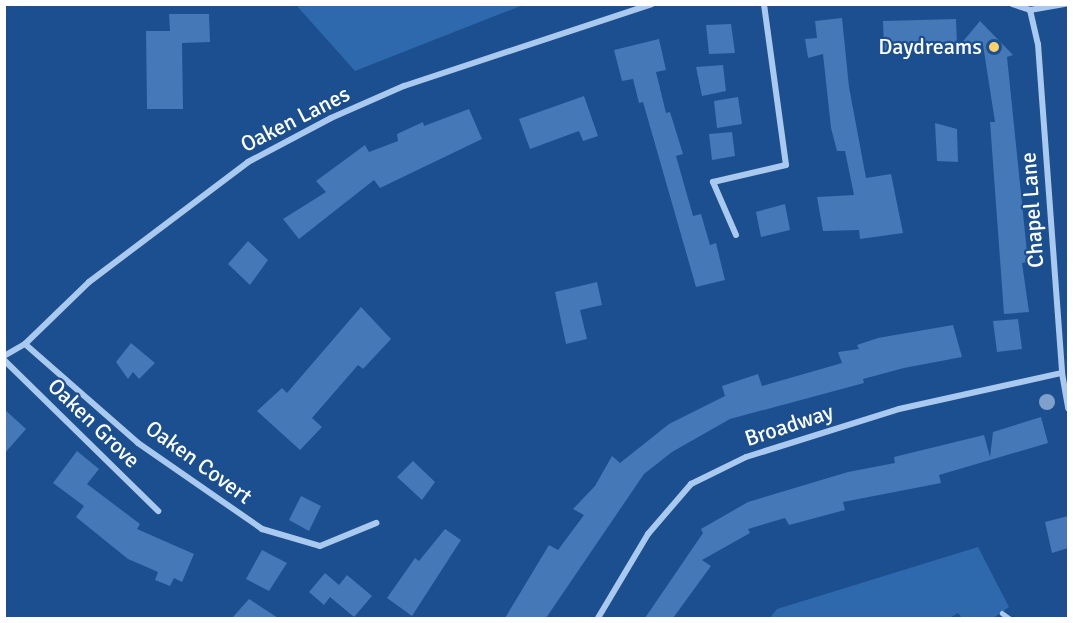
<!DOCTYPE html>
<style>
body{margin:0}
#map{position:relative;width:1073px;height:623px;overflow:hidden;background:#1b4f8f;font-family:Signika,sans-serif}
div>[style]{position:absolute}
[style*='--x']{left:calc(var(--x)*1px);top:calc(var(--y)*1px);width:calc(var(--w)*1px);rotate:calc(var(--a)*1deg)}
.green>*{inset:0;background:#2e69ad}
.building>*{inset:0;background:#4478b7}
.service>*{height:4.5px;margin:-2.25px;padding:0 2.25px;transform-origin:2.25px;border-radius:2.25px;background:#a9c9ee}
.minor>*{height:6px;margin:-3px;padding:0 3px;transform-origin:3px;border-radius:3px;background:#a9c9ee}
.trees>*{width:16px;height:16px;margin:-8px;border-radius:50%;background:#7ea0ca}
.dots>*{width:16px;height:16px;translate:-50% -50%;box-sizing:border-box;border:3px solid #1b4f8f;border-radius:50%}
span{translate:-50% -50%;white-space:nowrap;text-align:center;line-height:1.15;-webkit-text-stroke:4.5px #1b4f8f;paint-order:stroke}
.poi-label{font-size:22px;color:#fff}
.right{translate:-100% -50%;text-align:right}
.street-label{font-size:22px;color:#fff}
.frame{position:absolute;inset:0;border:6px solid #fff;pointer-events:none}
</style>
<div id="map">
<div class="green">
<i style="clip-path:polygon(296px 5px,523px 5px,355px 71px)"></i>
<i style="clip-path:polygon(978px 547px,1009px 607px,993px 618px,962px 618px,958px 613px,950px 618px,770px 618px,777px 609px)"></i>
</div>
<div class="building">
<i style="clip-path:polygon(169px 14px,209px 14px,210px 42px,182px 43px,183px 109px,147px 109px,146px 31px,170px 31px)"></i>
<i style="clip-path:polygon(842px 18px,849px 87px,866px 178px,891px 174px,903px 233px,860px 239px,859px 230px,823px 231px,817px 197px,854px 195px,845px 151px,837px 151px,831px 128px,823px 54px,808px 58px,805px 39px,817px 38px,815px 21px)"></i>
<i style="clip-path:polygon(956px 19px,957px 45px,916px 44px,916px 49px,884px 50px,883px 21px)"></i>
<i style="clip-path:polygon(980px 21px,1013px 55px,1007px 57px,1028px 262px,1022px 263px,1029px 312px,1004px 314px,990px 122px,995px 122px,983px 45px,960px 45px)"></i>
<i style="clip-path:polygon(731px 24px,735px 53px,709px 54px,706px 25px)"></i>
<i style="clip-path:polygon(659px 39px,666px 70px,656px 72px,666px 113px,670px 112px,683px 154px,676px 156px,693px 216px,701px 214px,710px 245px,716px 243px,725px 280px,696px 287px,643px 102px,639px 103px,633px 79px,622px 81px,614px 50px)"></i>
<i style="clip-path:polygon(723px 65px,726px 91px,702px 96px,696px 67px)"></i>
<i style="clip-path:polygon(584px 96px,598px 136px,583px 141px,579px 131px,530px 149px,519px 119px)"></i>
<i style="clip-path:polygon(738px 97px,742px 124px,717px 128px,714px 101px)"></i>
<i style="clip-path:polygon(469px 109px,482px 139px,380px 188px,374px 180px,299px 239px,283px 219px,326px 192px,316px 181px,365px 145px,369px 152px,398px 141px,397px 134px,423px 122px,424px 126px)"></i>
<i style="clip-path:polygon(935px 123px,957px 129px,958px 162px,937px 161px)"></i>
<i style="clip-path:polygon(732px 132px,735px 156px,712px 160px,709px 134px)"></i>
<i style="clip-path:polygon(785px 204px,790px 230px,761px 237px,756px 212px)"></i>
<i style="clip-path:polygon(248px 241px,268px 260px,250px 285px,228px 264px)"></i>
<i style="clip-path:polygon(597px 282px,602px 305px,580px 310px,587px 339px,566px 344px,555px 292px)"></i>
<i style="clip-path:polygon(361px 307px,391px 339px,363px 369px,358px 365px,312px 418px,322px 427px,300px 450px,257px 411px,282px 388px,287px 393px)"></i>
<i style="clip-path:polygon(1018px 319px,1022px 349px,997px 352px,993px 321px)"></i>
<i style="clip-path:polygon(953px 325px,962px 357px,904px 368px,863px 379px,864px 383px,730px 419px,672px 452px,644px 474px,546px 618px,505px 618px,549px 545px,558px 550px,584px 515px,573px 509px,595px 486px,612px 456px,620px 463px,669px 424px,725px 396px,722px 386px,758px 374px,762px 386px,842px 363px,838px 352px,859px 349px,857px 345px,878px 338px)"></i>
<i style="clip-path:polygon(131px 343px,155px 363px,139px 379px,133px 372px,128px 379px,116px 362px)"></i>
<i style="clip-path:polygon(4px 409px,26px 429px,4px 454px)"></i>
<i style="clip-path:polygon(1041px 417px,1048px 443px,939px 475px,941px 483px,843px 502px,845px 510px,789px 525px,785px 518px,748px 529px,750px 533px,702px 560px,711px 566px,673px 618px,645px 618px,703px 533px,701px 529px,748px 502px,848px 472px,895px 463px,894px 457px,984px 435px,990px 457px,993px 432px)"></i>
<i style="clip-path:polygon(77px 451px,99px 469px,87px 484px,140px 524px,137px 529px,194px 554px,182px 582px,174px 578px,170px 586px,155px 580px,158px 572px,128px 559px,76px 517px,84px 506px,53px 483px)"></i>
<i style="clip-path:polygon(413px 461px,435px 482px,422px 500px,397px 477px)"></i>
<i style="clip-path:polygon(301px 496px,321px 506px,309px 531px,289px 520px)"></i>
<i style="clip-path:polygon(1068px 516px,1068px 548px,1052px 553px,1045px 522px)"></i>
<i style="clip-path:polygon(445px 529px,461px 540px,412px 616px,387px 598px,415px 558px,419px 561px)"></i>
<i style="clip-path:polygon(262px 550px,287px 563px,269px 591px,246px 579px)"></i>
<i style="clip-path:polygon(325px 573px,339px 585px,347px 575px,372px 596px,354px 617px,330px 597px,324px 605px,309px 592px)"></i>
<i style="clip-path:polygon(249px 599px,278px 618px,232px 618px)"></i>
</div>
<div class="service">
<i style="--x:1002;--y:613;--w:9;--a:36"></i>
</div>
<div class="minor">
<i style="--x:1012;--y:4;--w:19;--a:18"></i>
<i style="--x:1030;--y:10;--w:36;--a:-10"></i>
<i style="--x:1030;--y:10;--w:35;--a:77"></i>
<i style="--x:1038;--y:44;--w:330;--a:85.8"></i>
<i style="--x:1062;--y:373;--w:36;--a:80"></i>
<i style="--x:736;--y:235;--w:58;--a:-113.5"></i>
<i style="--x:713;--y:182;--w:75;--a:-13.1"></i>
<i style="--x:786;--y:165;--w:162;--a:-97.8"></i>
<i style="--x:25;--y:344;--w:150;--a:41.2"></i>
<i style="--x:138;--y:443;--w:151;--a:34.7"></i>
<i style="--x:262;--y:529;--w:60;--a:16.3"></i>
<i style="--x:320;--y:546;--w:61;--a:-22.3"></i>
<i style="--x:4;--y:356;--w:24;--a:-30"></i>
<i style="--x:25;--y:344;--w:89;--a:-44.1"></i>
<i style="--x:89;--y:282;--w:199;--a:-37"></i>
<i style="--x:248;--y:162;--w:94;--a:-27.9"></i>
<i style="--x:331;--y:118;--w:80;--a:-23.7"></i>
<i style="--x:404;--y:86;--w:261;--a:-18.3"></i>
<i style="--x:4;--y:360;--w:216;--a:44.4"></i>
<i style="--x:598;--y:618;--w:98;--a:-59.2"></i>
<i style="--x:648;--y:534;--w:66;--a:-49.3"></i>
<i style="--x:691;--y:484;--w:61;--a:-26.1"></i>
<i style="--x:746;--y:457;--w:160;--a:-17.4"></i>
<i style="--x:899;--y:409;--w:167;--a:-12.5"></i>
</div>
<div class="trees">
<i style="left:1047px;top:402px"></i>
</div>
<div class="dots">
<i style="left:994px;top:47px;background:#ffd166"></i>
</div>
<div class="poi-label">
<span class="right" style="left:982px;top:47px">Daydreams</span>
</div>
<div class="street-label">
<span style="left:295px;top:119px;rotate:-27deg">Oaken Lanes</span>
<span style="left:1032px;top:210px;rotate:-94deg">Chapel Lane</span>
<span style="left:94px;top:423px;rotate:44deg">Oaken Grove</span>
<span style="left:789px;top:425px;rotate:-18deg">Broadway</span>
<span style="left:199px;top:462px;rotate:36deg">Oaken Covert</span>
</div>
<div class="frame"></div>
</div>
